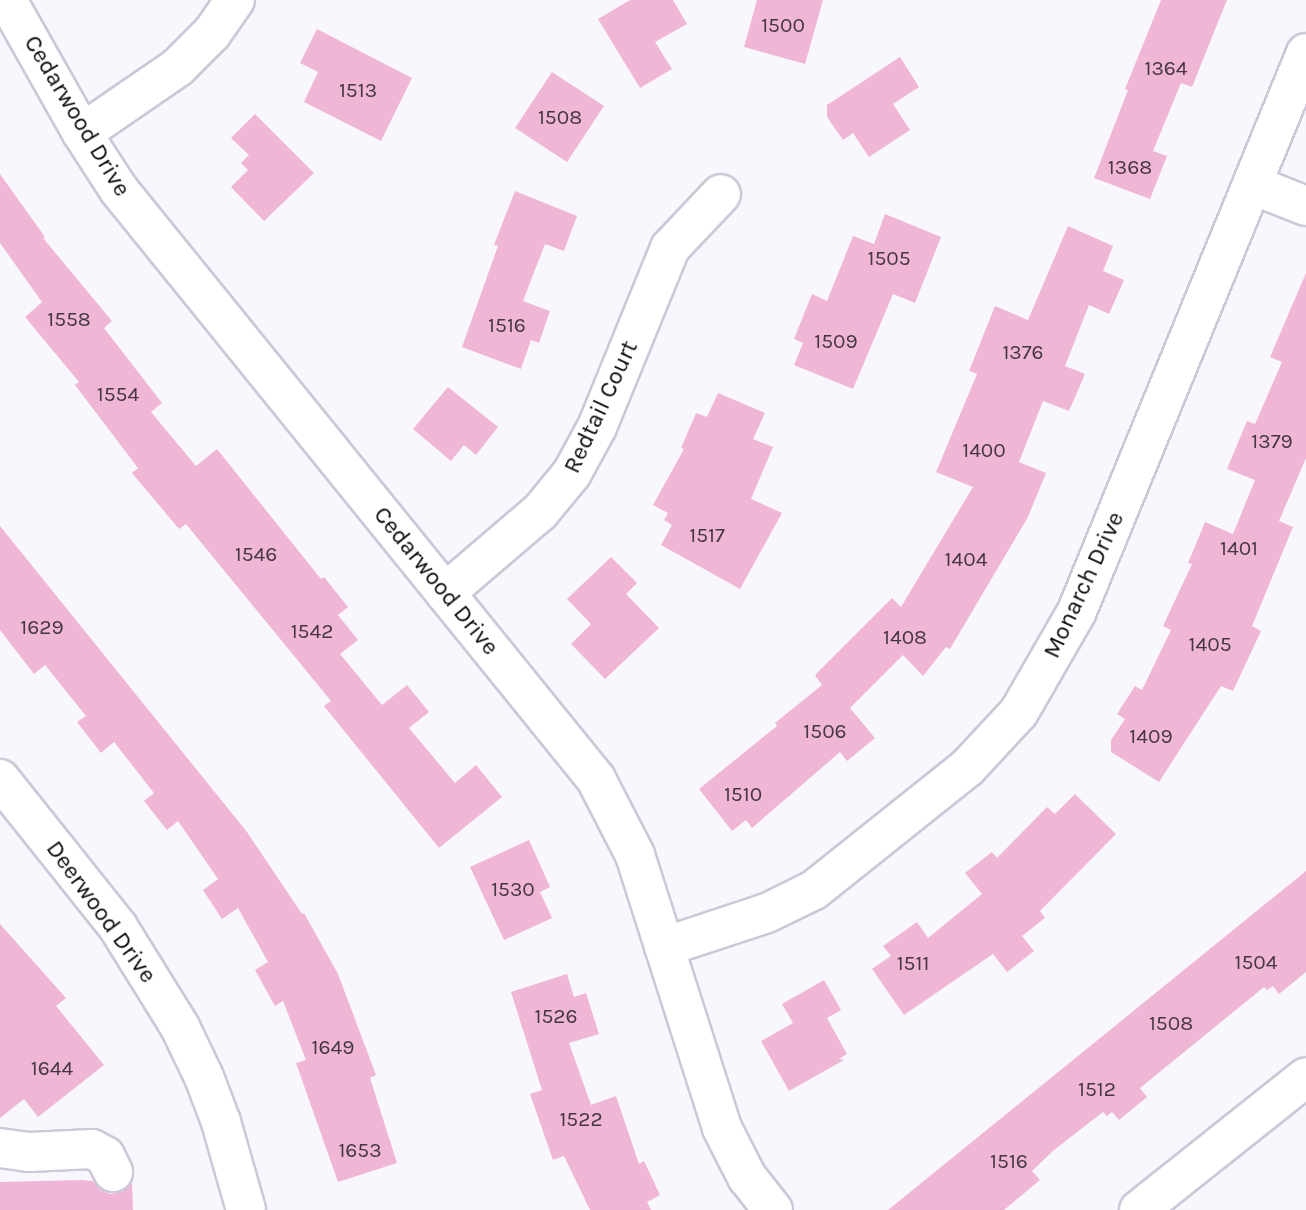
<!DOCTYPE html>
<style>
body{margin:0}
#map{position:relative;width:1306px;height:1210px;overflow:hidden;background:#f9f7fe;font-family:Karla,sans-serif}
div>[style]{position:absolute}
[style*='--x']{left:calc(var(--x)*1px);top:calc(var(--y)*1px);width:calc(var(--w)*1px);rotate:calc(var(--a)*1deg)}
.building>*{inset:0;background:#efb6d6}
.roads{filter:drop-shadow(2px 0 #cdc7d7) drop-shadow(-2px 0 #cdc7d7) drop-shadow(0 2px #cdc7d7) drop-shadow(0 -2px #cdc7d7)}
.minor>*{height:38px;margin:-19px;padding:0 19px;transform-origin:19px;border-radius:19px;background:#fff}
span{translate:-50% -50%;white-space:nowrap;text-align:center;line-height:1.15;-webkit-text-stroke:6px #fff;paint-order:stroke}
.number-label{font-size:21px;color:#463642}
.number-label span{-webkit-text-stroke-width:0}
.street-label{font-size:24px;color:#0d0b10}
</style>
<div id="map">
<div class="building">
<i style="clip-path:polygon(630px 0,673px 0,687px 24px,655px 42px,672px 69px,640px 88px,598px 19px)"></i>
<i style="clip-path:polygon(757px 0,823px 0,805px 64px,744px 47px)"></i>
<i style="clip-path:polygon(1161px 0,1227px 0,1192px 87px,1181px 83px,1153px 151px,1167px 156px,1150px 199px,1094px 178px,1128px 90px,1125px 89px)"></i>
<i style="clip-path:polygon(317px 29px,412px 78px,381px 141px,304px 102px,318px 72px,300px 63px)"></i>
<i style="clip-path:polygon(900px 57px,919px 87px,893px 104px,910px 130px,869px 157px,853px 133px,843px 140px,827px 117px,827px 105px)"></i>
<i style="clip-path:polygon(552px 72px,604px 106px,567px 162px,515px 128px)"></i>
<i style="clip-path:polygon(255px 114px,314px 173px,264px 221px,231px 187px,248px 170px,241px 163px,249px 155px,231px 138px)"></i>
<i style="clip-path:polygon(0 174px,45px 237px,43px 238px,112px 321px,104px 328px,162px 403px,151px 412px,196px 466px,217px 449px,321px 579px,324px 577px,348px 607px,338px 615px,358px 640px,340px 654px,382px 705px,407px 685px,429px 712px,409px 728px,455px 783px,476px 765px,502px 797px,439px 848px,324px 706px,331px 701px,186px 524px,179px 529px,132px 473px,138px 468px,75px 385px,79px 382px,25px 317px,42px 302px,0 243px)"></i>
<i style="clip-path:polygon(515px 191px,577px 216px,564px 251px,545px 244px,523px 301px,550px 311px,539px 343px,531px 340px,521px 369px,462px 347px,498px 246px,494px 245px)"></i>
<i style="clip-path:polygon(885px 214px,941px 237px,915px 303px,893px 294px,853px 389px,794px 365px,803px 343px,794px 339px,812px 294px,827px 301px,853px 236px,874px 244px)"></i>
<i style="clip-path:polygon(1068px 226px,1113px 246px,1103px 271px,1124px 280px,1109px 314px,1089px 305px,1065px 366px,1085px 374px,1069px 411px,1043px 401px,1019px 462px,1046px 473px,1028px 517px,950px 649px,946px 647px,923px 676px,903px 655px,850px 708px,875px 738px,847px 761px,840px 752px,752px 828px,746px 820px,732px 831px,699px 789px,777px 726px,775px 723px,822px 685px,815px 675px,892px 598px,901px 607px,973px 487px,936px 472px,977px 374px,969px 371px,995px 306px,1028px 320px)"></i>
<i style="clip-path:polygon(1306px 273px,1306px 458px,1279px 521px,1293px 527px,1252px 626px,1261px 631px,1233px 691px,1221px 686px,1159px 782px,1111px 752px,1111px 740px,1125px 719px,1117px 714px,1135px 686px,1142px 690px,1171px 630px,1163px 626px,1192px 564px,1188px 563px,1205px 522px,1233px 534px,1255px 480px,1227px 469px,1247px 421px,1255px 424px,1282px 362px,1270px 357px)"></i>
<i style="clip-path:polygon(448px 387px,498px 427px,476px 455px,464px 445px,451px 461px,413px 429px)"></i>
<i style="clip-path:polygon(718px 393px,765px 413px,753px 439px,773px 447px,751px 499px,782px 513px,740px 589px,661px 545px,672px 525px,664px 520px,668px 513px,653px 505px,684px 449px,681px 448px,696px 413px,707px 417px)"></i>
<i style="clip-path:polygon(0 526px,247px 832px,302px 914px,304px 913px,338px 974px,376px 1075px,370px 1078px,397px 1163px,338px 1182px,296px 1063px,306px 1060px,283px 1001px,275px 1006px,255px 970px,268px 962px,238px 908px,222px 919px,203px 890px,218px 879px,178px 821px,167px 830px,144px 801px,154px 793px,114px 742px,101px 753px,77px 722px,86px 716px,45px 665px,34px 674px,0 630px)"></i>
<i style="clip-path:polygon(611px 557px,637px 583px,626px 594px,659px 628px,605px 679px,571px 644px,591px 624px,567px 599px)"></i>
<i style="clip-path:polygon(1075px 794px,1116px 834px,1040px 911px,1045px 918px,1022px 936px,1034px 951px,1007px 972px,993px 954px,904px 1015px,872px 969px,891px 956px,883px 946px,917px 922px,928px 938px,982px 894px,965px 873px,992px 852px,997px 858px,1047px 807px,1055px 814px)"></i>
<i style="clip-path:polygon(529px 840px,550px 887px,540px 892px,552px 918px,504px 940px,470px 867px)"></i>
<i style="clip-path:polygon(1306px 871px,1306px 972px,1279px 994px,1273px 986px,1267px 990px,1264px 987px,1140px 1088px,1147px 1097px,1119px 1120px,1112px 1112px,1107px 1116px,1103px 1112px,1054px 1150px,1032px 1171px,1040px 1180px,1004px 1210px,888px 1210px)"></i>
<i style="clip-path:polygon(0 924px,66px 998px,56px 1006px,104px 1065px,38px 1117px,24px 1099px,0 1118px)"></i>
<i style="clip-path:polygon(567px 974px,574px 997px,586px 993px,599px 1034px,569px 1043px,591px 1105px,616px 1096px,639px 1164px,644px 1161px,660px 1195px,647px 1202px,651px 1210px,590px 1210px,564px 1156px,553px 1160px,530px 1094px,542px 1090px,511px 992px)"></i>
<i style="clip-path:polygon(824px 980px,841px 1010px,827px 1018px,847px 1054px,839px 1059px,844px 1060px,789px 1091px,761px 1041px,793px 1023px,782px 1004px)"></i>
<i style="clip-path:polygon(82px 1180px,93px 1181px,100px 1190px,111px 1194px,123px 1191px,132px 1183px,133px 1210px,0 1210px,0 1182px)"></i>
</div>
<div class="roads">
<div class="minor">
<i style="--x:7;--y:0;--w:153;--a:60.6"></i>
<i style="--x:82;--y:133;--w:68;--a:57"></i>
<i style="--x:119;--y:190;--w:758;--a:51"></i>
<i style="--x:596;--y:779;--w:85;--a:62.8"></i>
<i style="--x:635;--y:855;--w:287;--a:72.3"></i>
<i style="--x:722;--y:1128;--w:55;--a:63"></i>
<i style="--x:747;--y:1177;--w:42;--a:51.8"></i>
<i style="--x:82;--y:133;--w:116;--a:-34.5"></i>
<i style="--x:178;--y:67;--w:48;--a:-45"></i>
<i style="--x:212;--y:33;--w:40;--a:-55.1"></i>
<i style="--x:1253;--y:185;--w:57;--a:21.6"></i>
<i style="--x:445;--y:593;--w:125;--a:-40.5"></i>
<i style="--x:540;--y:512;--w:50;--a:-50.6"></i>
<i style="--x:572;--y:473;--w:52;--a:-61.5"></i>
<i style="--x:597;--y:427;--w:193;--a:-67.8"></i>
<i style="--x:670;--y:248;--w:74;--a:-46.6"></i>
<i style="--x:0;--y:779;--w:189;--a:51.4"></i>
<i style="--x:118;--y:927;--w:118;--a:58.2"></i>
<i style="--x:180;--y:1027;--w:55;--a:64.4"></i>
<i style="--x:204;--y:1077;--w:48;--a:69.3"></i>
<i style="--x:221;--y:1122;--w:91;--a:74.1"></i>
<i style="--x:664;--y:947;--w:108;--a:-18.3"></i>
<i style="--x:767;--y:913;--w:52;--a:-26.1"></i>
<i style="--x:814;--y:890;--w:196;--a:-38.6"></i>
<i style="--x:967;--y:768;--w:76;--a:-47.1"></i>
<i style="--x:1019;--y:712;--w:116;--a:-60.1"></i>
<i style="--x:1077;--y:611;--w:603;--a:-67.69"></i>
<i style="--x:0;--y:1148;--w:29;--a:8"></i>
<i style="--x:29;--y:1152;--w:63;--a:-2.7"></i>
<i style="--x:92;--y:1149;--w:15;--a:28"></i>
<i style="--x:105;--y:1156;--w:18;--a:63"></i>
<i style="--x:1139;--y:1210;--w:213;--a:-38.5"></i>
</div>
</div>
<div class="number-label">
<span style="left:783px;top:25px">1500</span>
<span style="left:1166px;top:68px">1364</span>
<span style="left:358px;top:90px">1513</span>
<span style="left:560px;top:117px">1508</span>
<span style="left:1130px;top:167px">1368</span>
<span style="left:889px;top:258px">1505</span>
<span style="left:69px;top:319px">1558</span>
<span style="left:507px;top:325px">1516</span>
<span style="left:836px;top:341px">1509</span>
<span style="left:1023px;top:352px">1376</span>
<span style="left:118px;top:394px">1554</span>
<span style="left:1272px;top:441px">1379</span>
<span style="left:984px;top:450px">1400</span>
<span style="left:707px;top:535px">1517</span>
<span style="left:1239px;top:548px">1401</span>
<span style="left:256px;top:554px">1546</span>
<span style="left:966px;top:559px">1404</span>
<span style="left:42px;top:627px">1629</span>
<span style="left:312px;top:631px">1542</span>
<span style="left:905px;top:637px">1408</span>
<span style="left:1210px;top:644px">1405</span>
<span style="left:825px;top:731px">1506</span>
<span style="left:1151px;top:736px">1409</span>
<span style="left:743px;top:794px">1510</span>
<span style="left:513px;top:889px">1530</span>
<span style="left:1256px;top:962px">1504</span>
<span style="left:913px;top:963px">1511</span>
<span style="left:556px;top:1016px">1526</span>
<span style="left:1171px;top:1023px">1508</span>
<span style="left:333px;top:1047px">1649</span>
<span style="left:52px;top:1068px">1644</span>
<span style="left:1097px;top:1089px">1512</span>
<span style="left:581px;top:1119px">1522</span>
<span style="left:360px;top:1150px">1653</span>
<span style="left:1009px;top:1161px">1516</span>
</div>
<div class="street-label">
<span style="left:77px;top:116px;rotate:59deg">Cedarwood Drive</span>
<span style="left:601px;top:407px;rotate:-65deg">Redtail Court</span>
<span style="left:436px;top:581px;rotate:51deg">Cedarwood Drive</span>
<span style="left:1084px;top:585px;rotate:-65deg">Monarch Drive</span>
<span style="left:101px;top:912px;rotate:54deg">Deerwood Drive</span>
</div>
</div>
